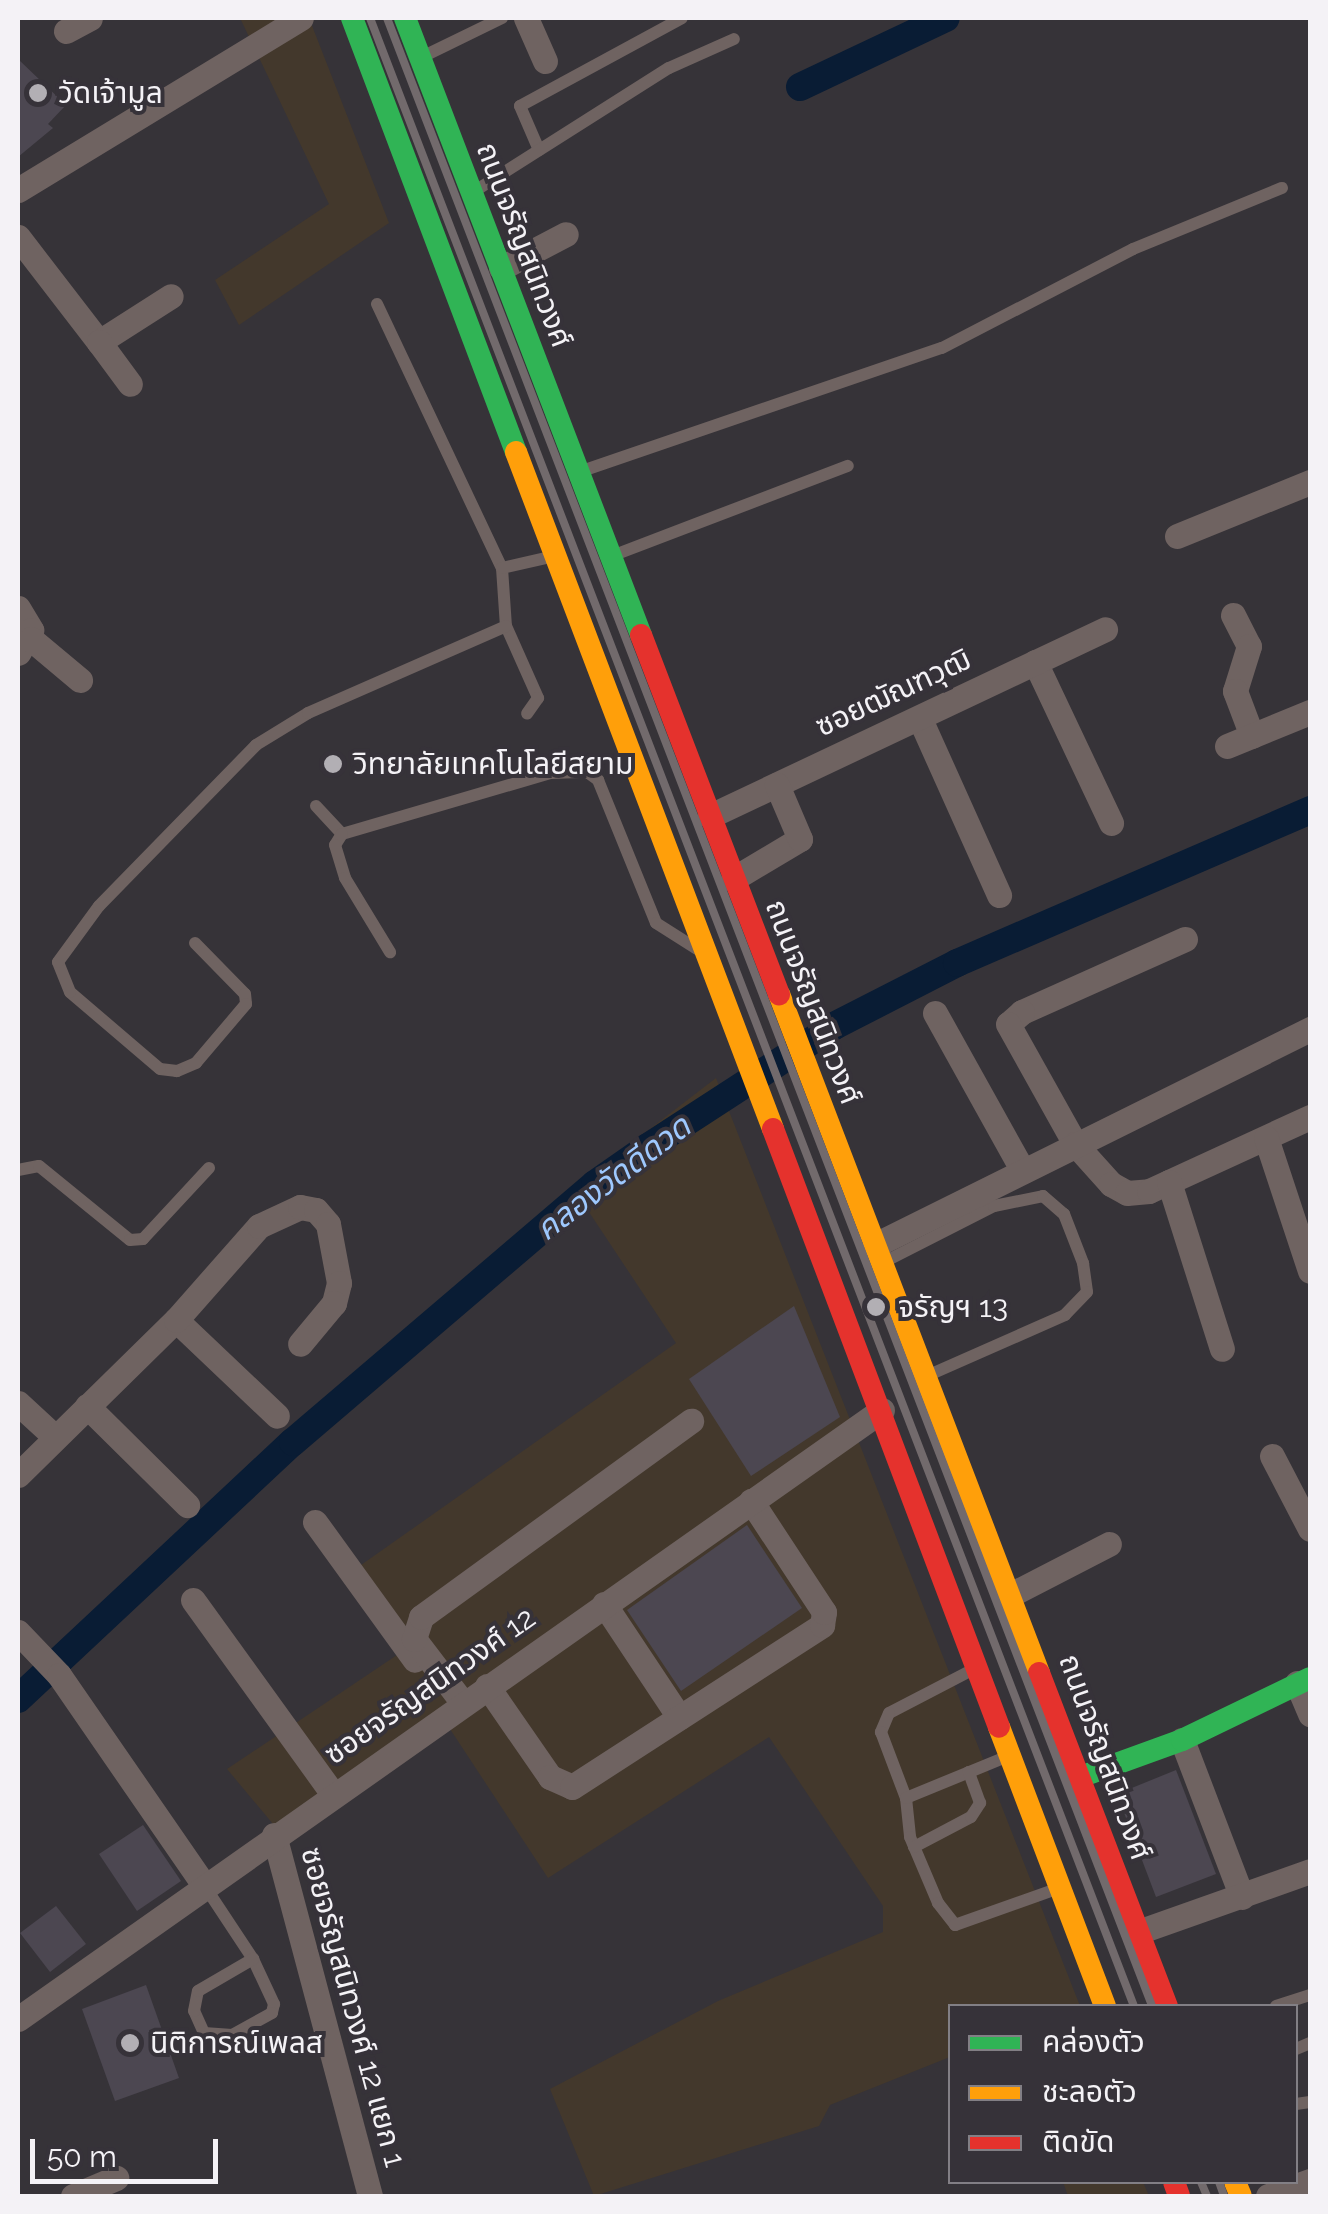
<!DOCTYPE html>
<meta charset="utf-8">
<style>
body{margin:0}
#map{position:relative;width:1328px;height:2214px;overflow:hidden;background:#363338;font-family:Raleway,"Noto Sans Thai",sans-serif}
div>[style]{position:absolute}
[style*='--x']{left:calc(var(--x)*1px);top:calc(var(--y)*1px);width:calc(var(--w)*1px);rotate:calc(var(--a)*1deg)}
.commercial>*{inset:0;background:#43382c}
.canal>*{height:28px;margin:-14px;padding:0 14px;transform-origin:14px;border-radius:14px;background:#091c34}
.building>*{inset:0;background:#4c4751}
.lane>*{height:12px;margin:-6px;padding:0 6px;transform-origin:6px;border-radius:6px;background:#6f6361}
.street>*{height:25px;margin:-12.5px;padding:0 12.5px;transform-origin:12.5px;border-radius:12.5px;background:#6f6361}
.fast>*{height:22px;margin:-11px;padding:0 11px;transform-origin:11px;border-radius:11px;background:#30b455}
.slow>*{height:22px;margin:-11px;padding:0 11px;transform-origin:11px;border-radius:11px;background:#ff9f0a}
.jam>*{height:22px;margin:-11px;padding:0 11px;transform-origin:11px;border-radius:11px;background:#e5322d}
.rail>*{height:8px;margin:-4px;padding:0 4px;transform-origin:4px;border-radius:4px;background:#726a6c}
.dots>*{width:28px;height:28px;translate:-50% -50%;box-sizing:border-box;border:5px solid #363239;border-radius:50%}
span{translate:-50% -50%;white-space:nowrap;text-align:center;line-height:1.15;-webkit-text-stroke:8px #363239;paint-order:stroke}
.poi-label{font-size:30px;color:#f4f2f6}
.left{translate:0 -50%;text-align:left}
.street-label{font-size:30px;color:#f4f2f6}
.water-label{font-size:32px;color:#9ec8fe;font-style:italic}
.frame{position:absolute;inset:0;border:20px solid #f4f2f6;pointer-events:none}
.legend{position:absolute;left:948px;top:2004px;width:350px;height:180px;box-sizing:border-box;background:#363239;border:2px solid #827f85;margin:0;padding:12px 18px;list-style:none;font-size:30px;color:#f4f2f6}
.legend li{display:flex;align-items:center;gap:20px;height:50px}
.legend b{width:50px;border:2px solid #827f85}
.scale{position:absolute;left:30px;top:2139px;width:188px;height:45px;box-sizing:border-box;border:5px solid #f4f2f6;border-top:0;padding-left:12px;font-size:30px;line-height:35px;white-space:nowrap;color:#f4f2f6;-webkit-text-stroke:8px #363239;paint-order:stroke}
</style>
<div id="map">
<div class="commercial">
<i style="clip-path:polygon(240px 18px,309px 18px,389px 223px,239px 325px,215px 280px,329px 204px)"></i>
<i style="clip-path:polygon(716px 1078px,1080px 2006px,951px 2006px,950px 2057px,830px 2105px,819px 2126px,594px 2196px,550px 2089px,718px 2001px,883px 1932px,883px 1906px,769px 1737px,548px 1878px,450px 1729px,288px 1842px,227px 1769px,397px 1655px,344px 1577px,676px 1343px,573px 1188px)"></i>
<i style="clip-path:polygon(1063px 2182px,1143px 2182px,1149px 2196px,1068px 2196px)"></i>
</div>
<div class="canal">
<i style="--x:800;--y:87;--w:161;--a:-25.3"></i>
<i style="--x:18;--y:1699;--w:376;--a:-43.1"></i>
<i style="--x:293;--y:1442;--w:397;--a:-40.5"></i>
<i style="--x:595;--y:1184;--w:65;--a:-34.9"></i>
<i style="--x:648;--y:1147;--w:222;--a:-33"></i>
<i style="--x:834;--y:1026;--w:138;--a:-27.1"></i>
<i style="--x:957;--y:963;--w:385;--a:-23.4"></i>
</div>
<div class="building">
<i style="clip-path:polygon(18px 59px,66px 105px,48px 124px,53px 128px,18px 157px)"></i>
<i style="clip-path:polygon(794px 1306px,840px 1417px,751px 1476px,689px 1379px)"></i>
<i style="clip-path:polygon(747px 1525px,802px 1608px,681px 1691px,627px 1610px)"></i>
<i style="clip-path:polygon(1176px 1770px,1216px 1874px,1156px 1897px,1117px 1794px)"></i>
<i style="clip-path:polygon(143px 1825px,181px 1881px,137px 1911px,99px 1854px)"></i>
<i style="clip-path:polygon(56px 1906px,86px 1944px,50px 1972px,20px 1933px)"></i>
<i style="clip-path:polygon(146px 1985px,179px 2078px,115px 2101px,82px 2009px)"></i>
</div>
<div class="lane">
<i style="--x:424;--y:56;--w:87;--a:-26"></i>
<i style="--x:539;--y:150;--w:48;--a:-113.4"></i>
<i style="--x:520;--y:106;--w:184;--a:-28.5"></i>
<i style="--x:478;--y:189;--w:226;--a:-32.4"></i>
<i style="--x:669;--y:68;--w:71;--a:-24"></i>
<i style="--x:377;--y:304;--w:292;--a:64.7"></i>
<i style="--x:502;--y:568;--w:58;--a:86.1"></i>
<i style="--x:506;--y:626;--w:79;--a:66"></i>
<i style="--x:538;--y:698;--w:19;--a:125"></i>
<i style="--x:582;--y:471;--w:380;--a:-18.9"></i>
<i style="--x:942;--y:348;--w:215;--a:-27.4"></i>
<i style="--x:1133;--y:249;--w:161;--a:-22.3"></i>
<i style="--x:617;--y:554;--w:247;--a:-20.9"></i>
<i style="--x:502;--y:568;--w:49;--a:-12.9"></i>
<i style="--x:316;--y:806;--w:38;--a:47"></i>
<i style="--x:342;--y:834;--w:218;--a:-16.3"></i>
<i style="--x:551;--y:773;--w:36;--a:-2"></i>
<i style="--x:587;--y:772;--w:14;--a:36"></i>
<i style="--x:598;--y:780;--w:154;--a:67.9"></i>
<i style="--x:656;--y:923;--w:49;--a:32.4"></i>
<i style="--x:342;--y:834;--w:13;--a:122"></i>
<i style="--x:335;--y:845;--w:34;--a:73"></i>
<i style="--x:345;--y:878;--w:87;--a:58.7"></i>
<i style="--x:195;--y:943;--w:71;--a:45.6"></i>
<i style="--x:245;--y:994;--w:10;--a:84"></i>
<i style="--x:246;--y:1004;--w:77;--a:130.3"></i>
<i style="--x:196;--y:1063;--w:21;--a:157"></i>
<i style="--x:177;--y:1071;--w:17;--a:-173"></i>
<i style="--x:160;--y:1069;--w:118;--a:-139.5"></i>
<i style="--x:70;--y:992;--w:32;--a:-112"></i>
<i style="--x:58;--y:962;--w:69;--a:-53.8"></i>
<i style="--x:99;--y:906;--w:225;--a:-45.7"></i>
<i style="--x:256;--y:745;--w:61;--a:-31.6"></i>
<i style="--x:308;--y:713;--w:216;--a:-23.7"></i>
<i style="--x:18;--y:1170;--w:21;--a:-11"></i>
<i style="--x:39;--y:1166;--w:117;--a:39.1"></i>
<i style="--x:130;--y:1240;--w:13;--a:-4"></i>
<i style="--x:143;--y:1239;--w:97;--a:-47.1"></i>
<i style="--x:888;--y:1260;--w:119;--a:-27"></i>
<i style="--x:994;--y:1206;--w:50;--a:-11.5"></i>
<i style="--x:1043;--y:1196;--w:28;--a:41"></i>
<i style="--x:1064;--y:1214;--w:53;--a:68.8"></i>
<i style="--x:1083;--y:1263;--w:29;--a:82"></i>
<i style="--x:1087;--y:1292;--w:32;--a:134"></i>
<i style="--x:1065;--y:1315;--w:149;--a:156.2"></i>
<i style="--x:972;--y:1670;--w:93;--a:152.6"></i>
<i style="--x:889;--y:1713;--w:21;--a:113"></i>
<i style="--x:881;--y:1732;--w:71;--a:69.3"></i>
<i style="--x:906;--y:1798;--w:39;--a:84"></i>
<i style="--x:910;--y:1837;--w:72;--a:67"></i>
<i style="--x:938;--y:1903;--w:28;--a:52"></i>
<i style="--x:955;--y:1925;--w:105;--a:-19.5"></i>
<i style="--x:906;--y:1798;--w:108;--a:-22.3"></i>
<i style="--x:914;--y:1847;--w:64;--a:-27.8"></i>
<i style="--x:971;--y:1817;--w:17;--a:-57"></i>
<i style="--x:980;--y:1803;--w:33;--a:-110"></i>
<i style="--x:204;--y:1885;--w:89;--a:56.5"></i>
<i style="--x:253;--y:1959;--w:50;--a:65"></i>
<i style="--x:274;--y:2004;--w:9;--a:103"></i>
<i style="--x:272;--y:2013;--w:46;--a:151.2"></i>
<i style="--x:232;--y:2035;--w:28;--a:-176"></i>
<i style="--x:204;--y:2033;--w:24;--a:-114"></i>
<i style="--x:194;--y:2011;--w:20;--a:-79"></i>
<i style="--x:198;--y:1991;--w:64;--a:-30.2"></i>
<i style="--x:1276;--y:2006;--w:36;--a:-18"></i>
<i style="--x:1296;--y:2049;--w:15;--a:-23"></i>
<i style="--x:1296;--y:2104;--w:14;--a:-8"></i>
</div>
<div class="street">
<i style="--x:526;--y:18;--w:47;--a:66.2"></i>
<i style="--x:66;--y:31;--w:27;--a:-28"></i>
<i style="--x:18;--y:190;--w:331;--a:-31.3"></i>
<i style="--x:18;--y:237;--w:133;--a:52.4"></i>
<i style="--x:99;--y:342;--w:85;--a:-32.6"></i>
<i style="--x:501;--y:268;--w:73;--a:-27.6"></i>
<i style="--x:99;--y:342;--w:52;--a:53.6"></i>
<i style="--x:1177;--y:536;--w:144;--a:-22.1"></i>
<i style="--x:18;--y:608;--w:26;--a:59"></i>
<i style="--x:31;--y:630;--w:26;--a:119"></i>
<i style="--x:1233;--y:615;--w:35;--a:63"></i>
<i style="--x:1249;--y:646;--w:47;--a:107.3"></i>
<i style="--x:1235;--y:691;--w:48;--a:69.3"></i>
<i style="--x:31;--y:639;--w:64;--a:39.9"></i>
<i style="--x:1035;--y:662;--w:178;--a:64.7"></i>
<i style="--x:920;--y:719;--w:193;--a:65.8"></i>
<i style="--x:1227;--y:746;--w:90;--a:-22.3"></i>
<i style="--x:710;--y:816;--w:437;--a:-25.3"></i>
<i style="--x:733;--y:879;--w:78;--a:-30.8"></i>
<i style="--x:800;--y:839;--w:59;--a:-113.1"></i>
<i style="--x:1185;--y:939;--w:179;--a:155.9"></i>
<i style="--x:1022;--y:1012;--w:18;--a:139"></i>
<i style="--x:1008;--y:1024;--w:137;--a:60.8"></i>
<i style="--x:1075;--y:1144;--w:54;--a:48"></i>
<i style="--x:1111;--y:1184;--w:18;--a:29"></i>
<i style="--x:1127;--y:1193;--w:22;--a:-5"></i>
<i style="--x:1149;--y:1191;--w:177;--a:-24.7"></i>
<i style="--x:935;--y:1013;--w:181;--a:60.9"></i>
<i style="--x:1266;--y:1138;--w:140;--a:71.7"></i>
<i style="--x:1169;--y:1182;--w:175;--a:72.4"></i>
<i style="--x:875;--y:1245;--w:486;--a:-26.4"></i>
<i style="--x:176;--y:1320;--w:139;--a:43.5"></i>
<i style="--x:18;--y:1403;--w:50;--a:42.6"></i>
<i style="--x:87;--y:1406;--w:141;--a:44.7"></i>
<i style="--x:1272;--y:1456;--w:82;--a:62.5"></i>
<i style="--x:18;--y:1475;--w:221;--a:-44.5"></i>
<i style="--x:176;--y:1320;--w:125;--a:-48.6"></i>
<i style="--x:259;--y:1226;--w:45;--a:-24.9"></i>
<i style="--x:300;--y:1207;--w:16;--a:11"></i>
<i style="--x:316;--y:1210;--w:18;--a:49"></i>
<i style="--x:328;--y:1224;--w:60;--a:79.4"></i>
<i style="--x:339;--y:1283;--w:21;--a:104"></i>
<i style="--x:334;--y:1303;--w:53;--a:129.7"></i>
<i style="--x:315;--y:1522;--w:170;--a:54.1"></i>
<i style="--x:1012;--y:1594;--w:109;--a:-27.3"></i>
<i style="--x:193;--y:1600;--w:239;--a:54.2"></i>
<i style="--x:604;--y:1604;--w:136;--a:56.4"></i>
<i style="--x:18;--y:1632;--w:59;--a:46.4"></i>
<i style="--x:59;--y:1675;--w:255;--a:55.4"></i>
<i style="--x:1297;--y:1683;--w:34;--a:67"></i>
<i style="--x:487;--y:1686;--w:111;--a:55.3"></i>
<i style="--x:550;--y:1777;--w:24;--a:24"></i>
<i style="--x:572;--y:1787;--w:298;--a:-32.9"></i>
<i style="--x:822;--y:1625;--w:13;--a:-81"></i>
<i style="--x:824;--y:1612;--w:133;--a:-123.3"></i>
<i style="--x:463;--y:1703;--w:81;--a:-127.4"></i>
<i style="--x:414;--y:1639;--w:23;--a:-72"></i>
<i style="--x:421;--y:1617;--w:334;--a:-36"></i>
<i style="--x:1182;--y:1740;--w:168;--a:69.1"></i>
<i style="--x:274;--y:1835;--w:374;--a:75.1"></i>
<i style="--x:1138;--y:1932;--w:182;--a:-19.5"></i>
<i style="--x:18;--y:2019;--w:1057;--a:-35.18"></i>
<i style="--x:73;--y:2196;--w:47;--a:-22.7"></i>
<i style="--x:1268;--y:2196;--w:45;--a:-19.7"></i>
</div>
<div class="fast">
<i style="--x:352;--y:18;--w:464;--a:69.3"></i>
<i style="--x:405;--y:18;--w:661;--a:69.07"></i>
<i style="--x:1080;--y:1777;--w:109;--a:-19.9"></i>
<i style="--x:1182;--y:1740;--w:142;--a:-25.8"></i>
</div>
<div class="slow">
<i style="--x:516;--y:452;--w:724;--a:69.21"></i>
<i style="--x:779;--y:994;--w:727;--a:69.05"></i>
<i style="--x:999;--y:1727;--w:298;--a:69.2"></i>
<i style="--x:1235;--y:2182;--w:15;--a:67"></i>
</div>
<div class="jam">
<i style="--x:641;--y:635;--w:385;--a:69"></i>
<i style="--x:773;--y:1129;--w:639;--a:69.3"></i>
<i style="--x:1039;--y:1673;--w:357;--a:69"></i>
<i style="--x:1174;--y:2182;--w:15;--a:70"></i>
</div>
<div class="rail">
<i style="--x:370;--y:18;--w:2130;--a:68.98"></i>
<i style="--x:387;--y:18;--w:2130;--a:68.95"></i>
<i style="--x:1201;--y:2182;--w:15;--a:67"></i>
<i style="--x:1219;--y:2182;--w:15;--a:70"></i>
</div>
<div class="dots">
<i style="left:38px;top:93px;background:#b2afb4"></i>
<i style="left:333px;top:764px;background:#b2afb4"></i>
<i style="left:876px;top:1307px;background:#b2afb4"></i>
<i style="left:130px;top:2043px;background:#b2afb4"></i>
</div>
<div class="poi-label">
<span class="left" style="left:58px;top:93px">วัดเจ้ามูล</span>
<span class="left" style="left:353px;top:764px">วิทยาลัยเทคโนโลยีสยาม</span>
<span class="left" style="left:898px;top:1307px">จรัญฯ 13</span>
<span class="left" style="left:150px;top:2043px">นิติการณ์เพลส</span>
</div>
<div class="street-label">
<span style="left:524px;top:245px;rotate:69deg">ถนนจรัญสนิทวงศ์</span>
<span style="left:893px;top:693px;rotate:-25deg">ซอยฒัณฑวุฒิ</span>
<span style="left:813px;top:1002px;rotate:69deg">ถนนจรัญสนิทวงศ์</span>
<span style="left:430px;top:1686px;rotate:-35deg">ซอยจรัญสนิทวงศ์ 12</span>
<span style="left:1105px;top:1757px;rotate:70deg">ถนนจรัญสนิทวงศ์</span>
<span style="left:353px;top:2007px;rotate:75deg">ซอยจรัญสนิทวงศ์ 12 แยก 1</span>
</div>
<div class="water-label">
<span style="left:613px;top:1178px;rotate:-37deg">คลองวัดดีดวด</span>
</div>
<div class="frame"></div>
<ul class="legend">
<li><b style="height:12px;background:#30b455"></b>คล่องตัว</li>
<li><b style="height:12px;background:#ff9f0a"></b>ชะลอตัว</li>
<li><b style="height:12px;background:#e5322d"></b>ติดขัด</li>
</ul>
<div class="scale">50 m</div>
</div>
